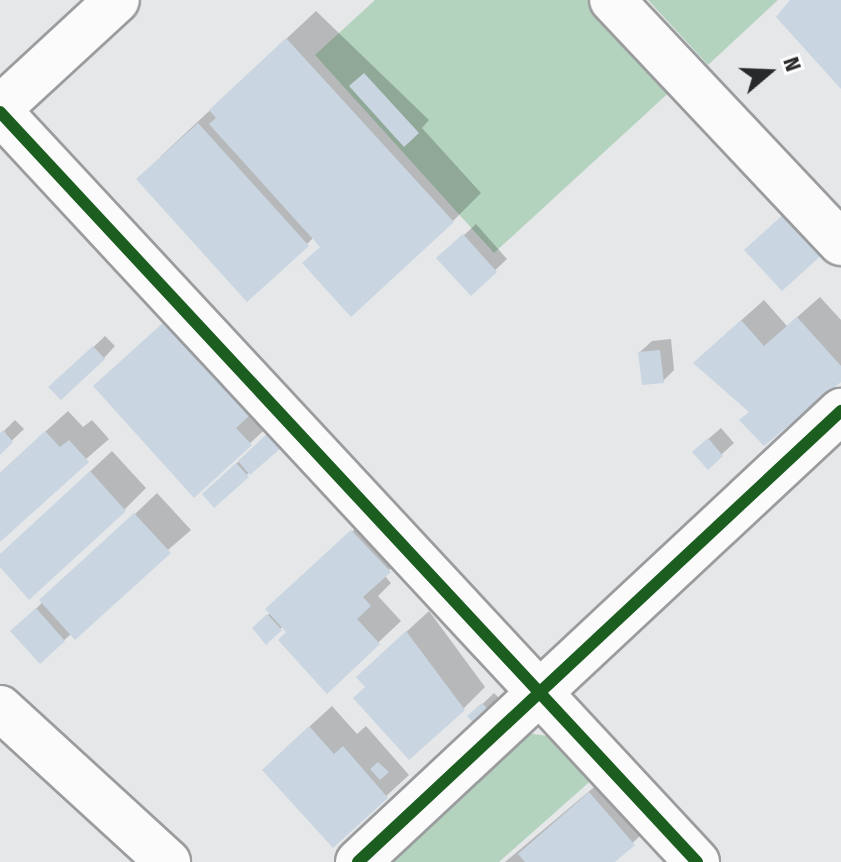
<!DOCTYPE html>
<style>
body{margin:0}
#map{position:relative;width:841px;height:862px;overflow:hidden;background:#e5e7e9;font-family:"Fira Sans Condensed",sans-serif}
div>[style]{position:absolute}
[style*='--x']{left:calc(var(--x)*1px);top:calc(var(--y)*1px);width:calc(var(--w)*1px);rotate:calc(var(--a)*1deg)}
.green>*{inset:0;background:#b4d3bf}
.shadow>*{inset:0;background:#0003}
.building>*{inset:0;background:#c9d6e1}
.roads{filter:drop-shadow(2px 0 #9b9c9e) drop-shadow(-2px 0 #9b9c9e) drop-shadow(0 2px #9b9c9e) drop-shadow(0 -2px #9b9c9e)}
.minor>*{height:44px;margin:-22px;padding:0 22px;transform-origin:22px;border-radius:22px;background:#fbfbfc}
.tertiary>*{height:44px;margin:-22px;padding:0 22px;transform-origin:22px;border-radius:22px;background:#fbfbfc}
.secondary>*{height:44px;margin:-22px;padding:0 22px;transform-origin:22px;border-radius:22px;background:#fbfbfc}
.cycleway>*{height:12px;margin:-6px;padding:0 6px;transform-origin:6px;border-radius:6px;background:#1b5e20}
span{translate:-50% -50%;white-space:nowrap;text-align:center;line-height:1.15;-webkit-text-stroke:6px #fff;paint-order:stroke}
.north{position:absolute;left:729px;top:32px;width:80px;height:80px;-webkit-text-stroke:6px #fff;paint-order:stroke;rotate:71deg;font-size:22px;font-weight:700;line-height:32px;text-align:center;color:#28292a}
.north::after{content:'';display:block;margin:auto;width:28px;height:36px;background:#28292a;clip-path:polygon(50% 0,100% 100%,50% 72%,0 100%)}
</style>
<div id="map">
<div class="green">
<i style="clip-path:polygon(375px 0,594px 0,675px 87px,494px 253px,315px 55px)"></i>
<i style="clip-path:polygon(648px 0,778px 0,708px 65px)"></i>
<i style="clip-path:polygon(526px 733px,556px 737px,595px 777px,499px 862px,384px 862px)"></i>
</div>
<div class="shadow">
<i style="clip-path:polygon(316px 11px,429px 120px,422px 128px,481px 193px,453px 221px,322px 246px,314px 237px,307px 244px,160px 157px)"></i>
<i style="clip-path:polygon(476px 224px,507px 259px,471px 293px,451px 247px)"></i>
<i style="clip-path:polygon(820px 297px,841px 320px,841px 379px,717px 342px,764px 300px,787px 326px)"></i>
<i style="clip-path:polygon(188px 301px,273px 422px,194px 495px)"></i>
<i style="clip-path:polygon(105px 336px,115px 346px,104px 358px,63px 376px)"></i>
<i style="clip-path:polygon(671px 339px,674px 370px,663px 381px,640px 352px,652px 341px)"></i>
<i style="clip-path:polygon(68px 411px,83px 427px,92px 420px,109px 439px,0 534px,0 473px)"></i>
<i style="clip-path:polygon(15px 420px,24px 429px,0 452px,0 435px)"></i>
<i style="clip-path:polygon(281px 423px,250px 472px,215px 505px,216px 482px)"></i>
<i style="clip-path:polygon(721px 428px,734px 443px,708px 467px,706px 441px)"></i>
<i style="clip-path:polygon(112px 451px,146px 488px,124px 510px,0 564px,0 556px)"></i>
<i style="clip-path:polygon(157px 493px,191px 530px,40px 661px,24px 620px)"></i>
<i style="clip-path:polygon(374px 510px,411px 549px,384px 575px,391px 583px,378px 596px,401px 621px,327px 691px,283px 626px,266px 642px,254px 629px)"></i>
<i style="clip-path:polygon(429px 611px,485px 687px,464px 708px,367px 686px,380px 656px)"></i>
<i style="clip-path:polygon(494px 693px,501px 700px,476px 723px,470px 716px)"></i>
<i style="clip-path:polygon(332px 706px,357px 734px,366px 726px,409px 775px,333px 845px,286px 748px)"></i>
<i style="clip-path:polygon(612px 772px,655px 822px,612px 862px,505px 862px)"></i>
</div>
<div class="building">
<i style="clip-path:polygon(790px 0,841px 0,841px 89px,776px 17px)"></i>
<i style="clip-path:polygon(286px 38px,454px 222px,351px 317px,302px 263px,320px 247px,209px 124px,216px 118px,209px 110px)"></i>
<i style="clip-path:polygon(364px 73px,419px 133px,404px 147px,349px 86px)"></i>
<i style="clip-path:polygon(198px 123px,309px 246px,247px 302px,136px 179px)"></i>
<i style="clip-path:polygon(787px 211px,825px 252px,782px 291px,744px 250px)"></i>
<i style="clip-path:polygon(463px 234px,497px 272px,471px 296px,436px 258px)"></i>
<i style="clip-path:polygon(797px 317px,841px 366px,841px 382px,764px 446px,739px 420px,749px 412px,693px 363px,741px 320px,764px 346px)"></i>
<i style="clip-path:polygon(165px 321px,250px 415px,236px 428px,252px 445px,194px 498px,93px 386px)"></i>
<i style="clip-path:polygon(93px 346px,105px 359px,61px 400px,48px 387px)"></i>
<i style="clip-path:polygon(660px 350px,664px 383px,642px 385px,638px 352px)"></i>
<i style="clip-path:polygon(3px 430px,13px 442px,0 455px,0 433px)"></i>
<i style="clip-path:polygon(45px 431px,60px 447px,69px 440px,89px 462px,0 542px,0 473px)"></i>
<i style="clip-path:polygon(268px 433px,282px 447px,250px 475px,238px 461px)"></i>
<i style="clip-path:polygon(708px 438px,723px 456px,708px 470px,692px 452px)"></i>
<i style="clip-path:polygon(236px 463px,249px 477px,214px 508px,202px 494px)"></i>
<i style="clip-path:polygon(90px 471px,126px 511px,29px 600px,0 567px,0 554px)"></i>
<i style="clip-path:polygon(134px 513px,171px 553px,75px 640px,39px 600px)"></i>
<i style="clip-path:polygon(351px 530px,391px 572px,363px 597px,371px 606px,357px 619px,380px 644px,327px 694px,278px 640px,286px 632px,265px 609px)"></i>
<i style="clip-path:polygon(36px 608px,65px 641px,40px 664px,10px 631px)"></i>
<i style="clip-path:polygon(267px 614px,282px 630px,266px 645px,252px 628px)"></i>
<i style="clip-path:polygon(406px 631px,465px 710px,409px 760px,353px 698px,365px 687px,356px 677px)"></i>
<i style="clip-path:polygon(482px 703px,491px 713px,476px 726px,467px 716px)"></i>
<i style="clip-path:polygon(309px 726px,334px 754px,343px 746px,388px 798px,333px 848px,262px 770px)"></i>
<i style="clip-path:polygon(378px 762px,389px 772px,380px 780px,370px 769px)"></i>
<i style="clip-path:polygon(589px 792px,635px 845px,615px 862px,525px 862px,518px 854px)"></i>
</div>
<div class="roads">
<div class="minor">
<i style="--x:612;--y:0;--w:334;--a:46.7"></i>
<i style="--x:0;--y:112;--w:1024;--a:47.1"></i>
<i style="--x:358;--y:862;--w:661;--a:-43.04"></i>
</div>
<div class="tertiary">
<i style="--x:0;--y:108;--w:159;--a:-42.7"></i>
</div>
<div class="secondary">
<i style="--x:0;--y:708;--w:228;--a:42.5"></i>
</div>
</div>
<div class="cycleway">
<i style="--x:0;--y:112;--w:1024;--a:47.1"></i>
<i style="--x:358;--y:862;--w:661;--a:-43.04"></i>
</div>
<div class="north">N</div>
</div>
